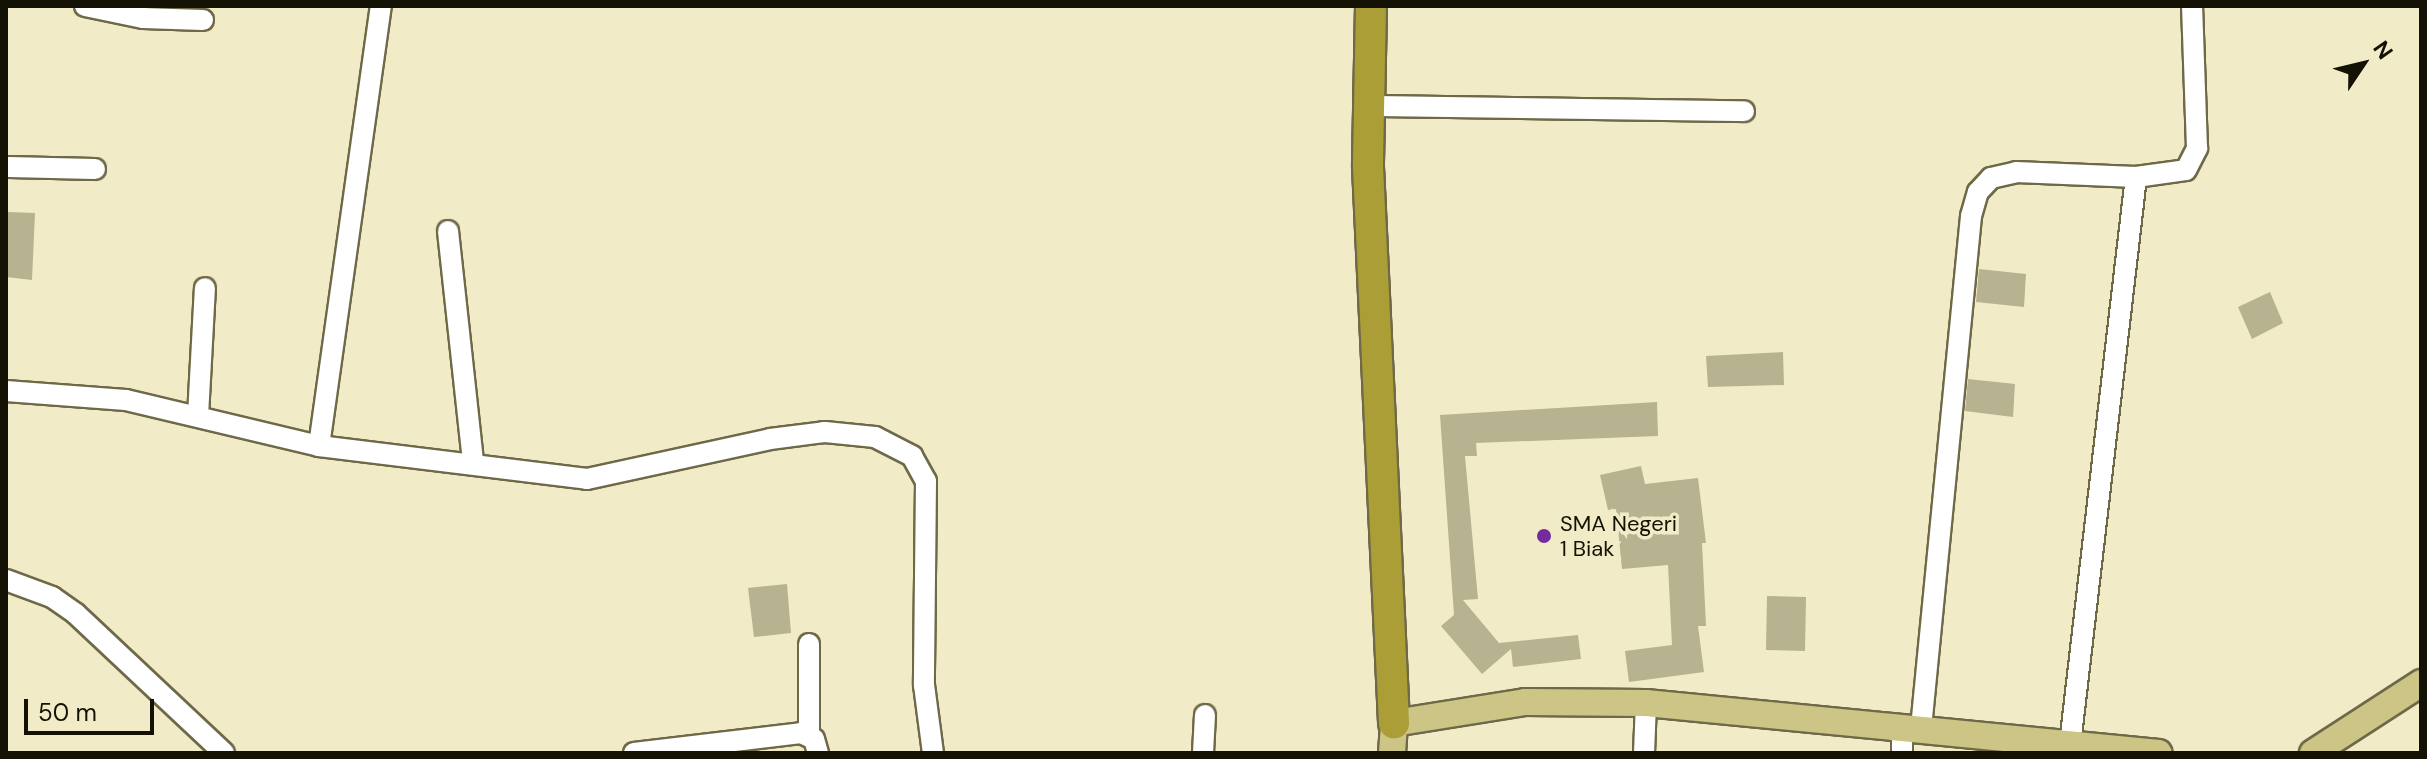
<!DOCTYPE html>
<style>
body{margin:0}
#map{position:relative;width:2427px;height:759px;overflow:hidden;background:#f1ecc7;font-family:"DM Sans",sans-serif}
div>[style]{position:absolute}
[style*='--x']{left:calc(var(--x)*1px);top:calc(var(--y)*1px);width:calc(var(--w)*1px);rotate:calc(var(--a)*1deg)}
.building>*{inset:0;background:#b7b28f}
.roads{filter:drop-shadow(2px 0 #6e6948) drop-shadow(-2px 0 #6e6948) drop-shadow(0 2px #6e6948) drop-shadow(0 -2px #6e6948)}
.minor>*{height:20px;margin:-10px;padding:0 10px;transform-origin:10px;border-radius:10px;background:#fff}
.major>*{height:26px;margin:-13px;padding:0 13px;transform-origin:13px;border-radius:13px;background:#cdc586}
.highway>*{height:30px;margin:-15px;padding:0 15px;transform-origin:15px;border-radius:15px;background:#ac9e36}
.dots>*{width:22px;height:22px;translate:-50% -50%;box-sizing:border-box;border:4px solid #f1ecc7;border-radius:50%}
span{translate:-50% -50%;white-space:nowrap;text-align:center;line-height:1.15;-webkit-text-stroke:7px #f1ecc7;paint-order:stroke}
.poi-label{font-size:22px;color:#141205}
.left{translate:0 -50%;text-align:left}
.frame{position:absolute;inset:0;border:8px solid #141205;pointer-events:none}
.north{position:absolute;left:2323px;top:24px;width:80px;height:80px;-webkit-text-stroke:6px #f1ecc7;paint-order:stroke;rotate:55deg;font-size:22px;font-weight:700;line-height:32px;text-align:center;color:#141205}
.north::after{content:'';display:block;margin:auto;width:28px;height:36px;background:#141205;clip-path:polygon(50% 0,100% 100%,50% 72%,0 100%)}
.scale{position:absolute;left:24px;top:699px;width:130px;height:36px;box-sizing:border-box;border:4px solid #141205;border-top:0;padding-left:10px;font-size:24px;line-height:28px;white-space:nowrap;color:#141205;-webkit-text-stroke:6px #f1ecc7;paint-order:stroke}
</style>
<div id="map">
<div class="building">
<i style="clip-path:polygon(8px 212px,35px 213px,32px 280px,6px 277px)"></i>
<i style="clip-path:polygon(1979px 269px,2026px 274px,2024px 307px,1976px 302px)"></i>
<i style="clip-path:polygon(2270px 292px,2283px 323px,2252px 339px,2238px 307px)"></i>
<i style="clip-path:polygon(1783px 352px,1784px 385px,1708px 387px,1706px 356px)"></i>
<i style="clip-path:polygon(1968px 379px,2015px 384px,2013px 417px,1965px 411px)"></i>
<i style="clip-path:polygon(1657px 402px,1658px 436px,1476px 443px,1477px 456px,1465px 456px,1478px 599px,1463px 600px,1499px 643px,1578px 635px,1581px 659px,1513px 667px,1511px 649px,1482px 674px,1441px 626px,1454px 615px,1440px 415px)"></i>
<i style="clip-path:polygon(1641px 466px,1645px 484px,1698px 478px,1706px 543px,1702px 543px,1706px 626px,1698px 626px,1704px 672px,1629px 682px,1625px 651px,1672px 645px,1668px 565px,1622px 569px,1616px 509px,1608px 510px,1600px 475px)"></i>
<i style="clip-path:polygon(787px 584px,791px 633px,754px 637px,748px 588px)"></i>
<i style="clip-path:polygon(1767px 596px,1806px 597px,1805px 651px,1766px 650px)"></i>
</div>
<div class="roads">
<div class="minor">
<i style="--x:85;--y:6;--w:59;--a:11.7"></i>
<i style="--x:143;--y:18;--w:60;--a:1.9"></i>
<i style="--x:1369;--y:106;--w:375;--a:0.8"></i>
<i style="--x:6;--y:167;--w:89;--a:1.3"></i>
<i style="--x:448;--y:231;--w:232;--a:83.8"></i>
<i style="--x:6;--y:391;--w:120;--a:4.3"></i>
<i style="--x:126;--y:400;--w:198;--a:13.4"></i>
<i style="--x:319;--y:446;--w:270;--a:7"></i>
<i style="--x:587;--y:479;--w:187;--a:-12.3"></i>
<i style="--x:770;--y:439;--w:55;--a:-7.3"></i>
<i style="--x:825;--y:432;--w:50;--a:5.7"></i>
<i style="--x:875;--y:437;--w:42;--a:27.2"></i>
<i style="--x:912;--y:456;--w:29;--a:61"></i>
<i style="--x:926;--y:481;--w:204;--a:90.6"></i>
<i style="--x:924;--y:685;--w:69;--a:82.5"></i>
<i style="--x:198;--y:416;--w:128;--a:-86.9"></i>
<i style="--x:319;--y:446;--w:444;--a:-82"></i>
<i style="--x:6;--y:580;--w:49;--a:20.3"></i>
<i style="--x:52;--y:597;--w:29;--a:35"></i>
<i style="--x:76;--y:614;--w:203;--a:43.2"></i>
<i style="--x:809;--y:644;--w:90;--a:90"></i>
<i style="--x:1921;--y:728;--w:514;--a:-84.42"></i>
<i style="--x:1971;--y:216;--w:25;--a:-74"></i>
<i style="--x:1978;--y:192;--w:19;--a:-47"></i>
<i style="--x:1991;--y:178;--w:26;--a:-13"></i>
<i style="--x:2016;--y:172;--w:120;--a:2.4"></i>
<i style="--x:2136;--y:177;--w:50;--a:-8"></i>
<i style="--x:2186;--y:170;--w:25;--a:-63"></i>
<i style="--x:2197;--y:148;--w:142;--a:-92"></i>
<i style="--x:2070;--y:744;--w:571;--a:-83.36"></i>
<i style="--x:634;--y:753;--w:168;--a:-6.8"></i>
<i style="--x:801;--y:733;--w:14;--a:25"></i>
<i style="--x:814;--y:739;--w:15;--a:74"></i>
<i style="--x:1203;--y:753;--w:38;--a:-87"></i>
<i style="--x:1644;--y:753;--w:50;--a:-87.7"></i>
<i style="--x:1902;--y:753;--w:27;--a:-90"></i>
</div>
<div class="major">
<i style="--x:1392;--y:753;--w:30;--a:-86"></i>
<i style="--x:1394;--y:723;--w:133;--a:-9.1"></i>
<i style="--x:1525;--y:702;--w:121;--a:0.5"></i>
<i style="--x:1646;--y:703;--w:515;--a:5.57"></i>
<i style="--x:2313;--y:753;--w:129;--a:-32.9"></i>
</div>
<div class="highway">
<i style="--x:1371;--y:6;--w:161;--a:91.1"></i>
<i style="--x:1368;--y:167;--w:557;--a:87.32"></i>
</div>
</div>
<div class="dots">
<i style="left:1544px;top:536px;background:#762b9d"></i>
</div>
<div class="poi-label">
<span class="left" style="left:1560px;top:536px">SMA Negeri<br>1 Biak</span>
</div>
<div class="frame"></div>
<div class="north">N</div>
<div class="scale">50 m</div>
</div>
